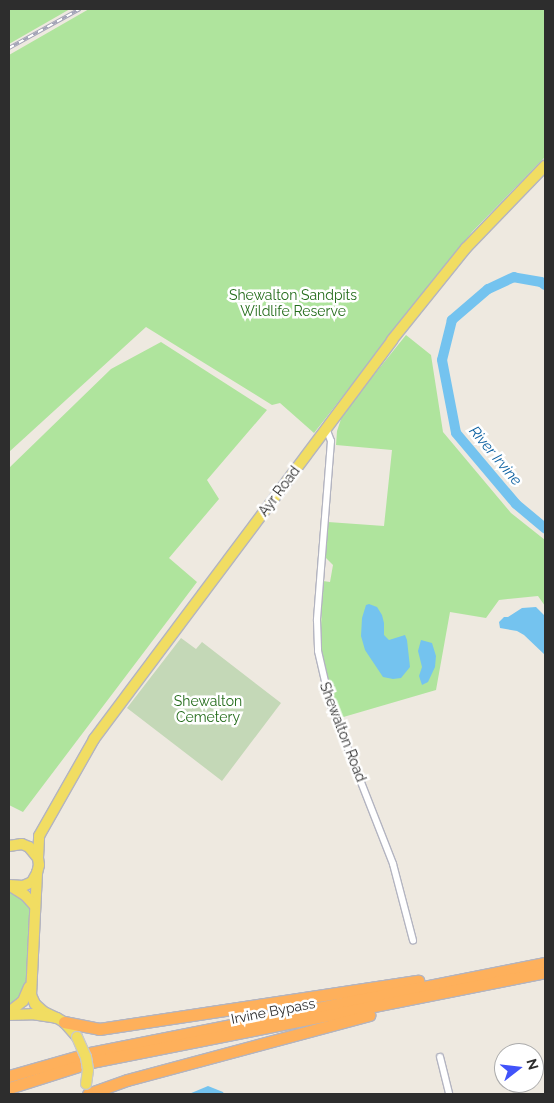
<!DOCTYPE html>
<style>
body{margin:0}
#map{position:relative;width:554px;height:1103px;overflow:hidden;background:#eee9e0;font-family:Raleway,sans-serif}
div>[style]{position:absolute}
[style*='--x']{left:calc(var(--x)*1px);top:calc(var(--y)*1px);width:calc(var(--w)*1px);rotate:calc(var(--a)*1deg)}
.green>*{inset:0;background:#afe49d}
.cemetery>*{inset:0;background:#c4d8b7}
.water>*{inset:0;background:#74c3ef}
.river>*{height:10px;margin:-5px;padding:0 5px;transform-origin:5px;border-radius:5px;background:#74c3ef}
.roads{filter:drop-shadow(1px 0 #b3b4c0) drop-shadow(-1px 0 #b3b4c0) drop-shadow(0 1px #b3b4c0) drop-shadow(0 -1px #b3b4c0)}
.street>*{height:6px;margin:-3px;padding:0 3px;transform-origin:3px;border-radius:3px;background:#fff}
.primary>*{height:10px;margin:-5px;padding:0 5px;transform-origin:5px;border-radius:5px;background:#f1dd62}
.highway>*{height:11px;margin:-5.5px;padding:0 5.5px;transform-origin:5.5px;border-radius:5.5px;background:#feb05b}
.rail>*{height:4px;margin-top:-2px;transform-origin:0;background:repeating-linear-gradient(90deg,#fff 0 5.5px,#a2a3b7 0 11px);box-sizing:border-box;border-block:1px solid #a2a3b7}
.bridges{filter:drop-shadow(1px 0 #c8c8c8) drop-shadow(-1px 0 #c8c8c8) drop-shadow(0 1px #c8c8c8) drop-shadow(0 -1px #c8c8c8)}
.primary-bridge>*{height:10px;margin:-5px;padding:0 5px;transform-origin:5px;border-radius:5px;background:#f1dd62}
span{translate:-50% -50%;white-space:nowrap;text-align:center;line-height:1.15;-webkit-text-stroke:5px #fff;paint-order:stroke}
.park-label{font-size:14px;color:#246c1b}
.street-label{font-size:14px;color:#2d2d2d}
.water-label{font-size:15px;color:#0d61a1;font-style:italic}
.frame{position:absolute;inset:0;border:10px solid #2d2d2d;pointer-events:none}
.north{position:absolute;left:494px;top:1043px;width:50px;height:50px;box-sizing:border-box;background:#fff;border:1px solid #ababab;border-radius:50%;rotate:74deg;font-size:14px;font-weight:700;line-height:20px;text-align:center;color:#2d2d2d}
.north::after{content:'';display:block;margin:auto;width:18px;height:22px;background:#4153fa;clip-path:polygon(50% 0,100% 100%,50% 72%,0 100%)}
</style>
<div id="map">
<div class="green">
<i style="clip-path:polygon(9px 9px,70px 9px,9px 44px)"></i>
<i style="clip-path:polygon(89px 9px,545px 9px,545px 157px,472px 232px,314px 433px,280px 403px,272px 405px,146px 327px,9px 452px,9px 55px)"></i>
<i style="clip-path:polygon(406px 335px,431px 355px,443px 432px,511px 513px,545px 540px,545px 606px,538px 596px,499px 600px,486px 618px,450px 612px,436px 690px,340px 718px,328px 679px,322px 652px,321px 628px,323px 581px,330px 582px,333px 565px,325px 557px,328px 522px,384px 526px,392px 450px,336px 445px,337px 431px,341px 419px,348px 407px)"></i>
<i style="clip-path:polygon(161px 342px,267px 410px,207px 480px,219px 499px,169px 558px,197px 582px,23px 812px,9px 805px,9px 468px,111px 369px)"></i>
<i style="clip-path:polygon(9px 892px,15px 893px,26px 902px,31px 912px,26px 984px,21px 997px,9px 1008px)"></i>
</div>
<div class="cemetery">
<i style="clip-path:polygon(181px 638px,196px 649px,202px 642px,281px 703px,222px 781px,127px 708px)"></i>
</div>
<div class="water">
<i style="clip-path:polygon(369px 604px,377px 607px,382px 615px,384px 623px,384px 635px,389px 640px,405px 635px,407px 640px,410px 667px,401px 678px,393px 679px,383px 677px,365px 650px,361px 636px,362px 618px,366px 605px)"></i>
<i style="clip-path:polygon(536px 607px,545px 616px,545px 655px,524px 635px,517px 631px,500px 628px,499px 622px,504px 617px,508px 617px,522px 608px)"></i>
<i style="clip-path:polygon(421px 640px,432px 643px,436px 656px,435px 667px,428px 682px,422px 685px,419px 676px,422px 667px,418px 651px)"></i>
<i style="clip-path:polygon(208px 1086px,223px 1092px,224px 1094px,189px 1094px)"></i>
</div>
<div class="river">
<i style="--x:545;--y:285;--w:5;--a:-143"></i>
<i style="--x:541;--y:282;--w:27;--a:-170"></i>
<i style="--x:514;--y:277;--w:29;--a:155"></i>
<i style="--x:488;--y:289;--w:48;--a:139.3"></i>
<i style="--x:452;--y:320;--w:41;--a:104"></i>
<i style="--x:442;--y:360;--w:74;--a:79.1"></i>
<i style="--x:456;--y:433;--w:93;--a:49.8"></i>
<i style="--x:516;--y:504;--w:38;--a:40"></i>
</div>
<div class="roads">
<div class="street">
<i style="--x:326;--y:428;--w:14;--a:69"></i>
<i style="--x:331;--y:441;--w:180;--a:94.5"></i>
<i style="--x:317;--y:620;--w:31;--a:88"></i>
<i style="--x:318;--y:651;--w:53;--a:77"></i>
<i style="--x:330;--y:703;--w:173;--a:68.6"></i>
<i style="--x:393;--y:864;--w:79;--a:75.3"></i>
<i style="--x:440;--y:1057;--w:38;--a:76"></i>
</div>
<div class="primary">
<i style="--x:9;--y:846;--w:13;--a:-9"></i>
<i style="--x:22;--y:844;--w:8;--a:23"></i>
<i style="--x:29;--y:847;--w:14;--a:51"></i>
<i style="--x:38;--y:858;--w:7;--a:82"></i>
<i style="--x:39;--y:865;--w:8;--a:104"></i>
<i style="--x:37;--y:873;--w:10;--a:119"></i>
<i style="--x:32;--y:882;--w:10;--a:156"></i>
<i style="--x:23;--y:886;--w:14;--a:-176"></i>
<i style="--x:38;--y:858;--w:22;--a:-87"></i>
<i style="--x:39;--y:836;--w:112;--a:-60.4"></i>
<i style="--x:94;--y:739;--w:498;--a:-53.2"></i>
<i style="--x:392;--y:340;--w:118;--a:-51.2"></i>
<i style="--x:466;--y:248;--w:114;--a:-46.1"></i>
<i style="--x:37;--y:873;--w:122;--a:92.8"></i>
<i style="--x:31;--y:995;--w:10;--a:66"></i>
<i style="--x:35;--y:1004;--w:12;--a:42"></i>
<i style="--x:44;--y:1012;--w:14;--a:25"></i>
<i style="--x:12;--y:887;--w:15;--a:32"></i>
<i style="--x:25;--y:895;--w:13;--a:48"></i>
<i style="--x:9;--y:1012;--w:18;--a:-38"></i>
<i style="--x:23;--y:1001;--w:15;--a:-67"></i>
<i style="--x:9;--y:1015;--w:23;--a:-2"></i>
<i style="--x:32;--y:1014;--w:25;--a:9"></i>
<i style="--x:57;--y:1018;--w:8;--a:30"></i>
<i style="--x:64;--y:1022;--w:20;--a:49"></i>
</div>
<div class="highway">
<i style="--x:64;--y:1022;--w:36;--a:11"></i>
<i style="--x:99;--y:1029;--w:323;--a:-8.6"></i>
<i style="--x:9;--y:1076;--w:84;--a:-15.9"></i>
<i style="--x:90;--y:1053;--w:464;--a:-11.2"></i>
<i style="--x:9;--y:1088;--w:86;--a:-17.6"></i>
<i style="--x:91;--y:1062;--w:463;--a:-11.2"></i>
<i style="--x:88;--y:1094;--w:41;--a:-19.7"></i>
<i style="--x:127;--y:1080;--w:251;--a:-15"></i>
</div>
</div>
<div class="rail">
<i style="--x:9;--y:48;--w:81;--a:-28.8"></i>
</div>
<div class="bridges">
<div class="primary-bridge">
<i style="--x:77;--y:1037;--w:22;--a:66"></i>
<i style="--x:86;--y:1057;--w:13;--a:81"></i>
<i style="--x:88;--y:1070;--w:14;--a:98"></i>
</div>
</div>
<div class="park-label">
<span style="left:293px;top:303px">Shewalton Sandpits<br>Wildlife Reserve</span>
<span style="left:208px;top:709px">Shewalton<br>Cemetery</span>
</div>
<div class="street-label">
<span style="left:279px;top:491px;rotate:-53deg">Ayr Road</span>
<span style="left:343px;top:732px;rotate:69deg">Shewalton Road</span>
<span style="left:273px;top:1011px;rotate:-11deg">Irvine Bypass</span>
</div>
<div class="water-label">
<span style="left:495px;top:456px;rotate:50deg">River Irvine</span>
</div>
<div class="frame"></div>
<div class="north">N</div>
</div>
